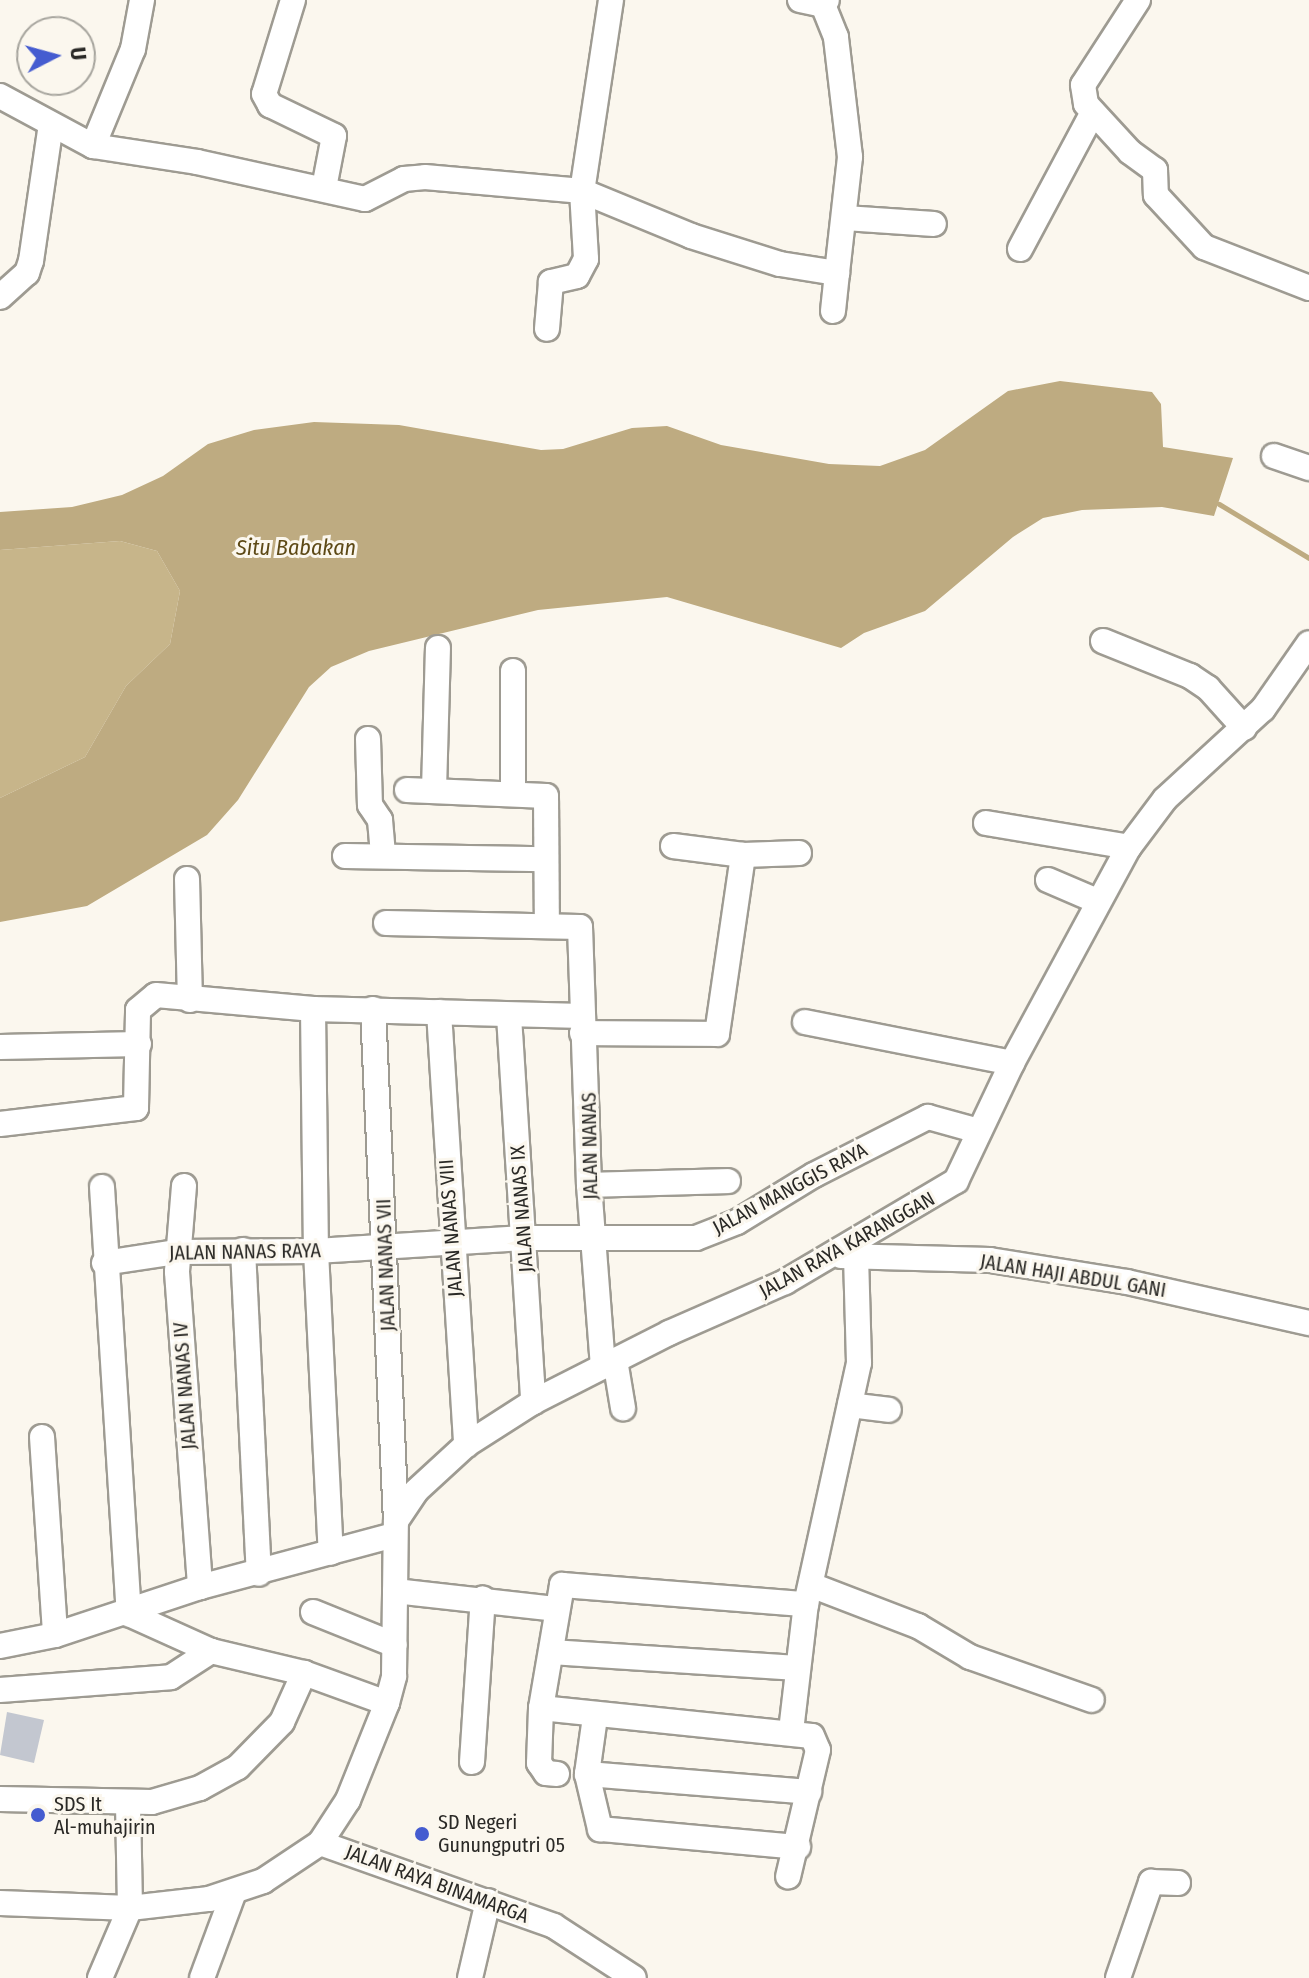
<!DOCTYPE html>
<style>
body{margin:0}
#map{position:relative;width:1309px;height:1978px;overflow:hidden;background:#fbf7ee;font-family:"Fira Sans Condensed",sans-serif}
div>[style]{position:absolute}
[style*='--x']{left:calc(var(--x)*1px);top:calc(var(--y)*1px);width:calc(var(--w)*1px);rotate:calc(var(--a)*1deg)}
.forest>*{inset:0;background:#c7b58a}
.water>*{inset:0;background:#beab81}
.stream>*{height:5px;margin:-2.5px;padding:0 2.5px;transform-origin:2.5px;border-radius:2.5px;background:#beab81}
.building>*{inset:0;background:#c3c7d0}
.roads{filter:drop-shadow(2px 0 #9e9b92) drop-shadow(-2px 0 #9e9b92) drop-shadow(0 2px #9e9b92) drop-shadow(0 -2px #9e9b92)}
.minor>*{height:24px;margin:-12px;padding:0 12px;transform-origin:12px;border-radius:12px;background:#fff}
.dots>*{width:22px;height:22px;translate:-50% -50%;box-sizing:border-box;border:4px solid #fbf7ee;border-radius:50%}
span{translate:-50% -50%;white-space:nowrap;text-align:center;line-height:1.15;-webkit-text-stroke:6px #fbf7ee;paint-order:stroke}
.street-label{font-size:20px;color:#2a2926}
.poi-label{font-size:20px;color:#2a2926}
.left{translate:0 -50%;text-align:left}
.water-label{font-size:22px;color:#5d4916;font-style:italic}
.north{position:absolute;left:16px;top:16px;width:80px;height:80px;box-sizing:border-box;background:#fbf7ee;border:2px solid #a7a59e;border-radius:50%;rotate:84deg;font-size:22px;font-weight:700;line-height:32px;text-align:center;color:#2a2926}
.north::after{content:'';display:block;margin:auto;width:28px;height:36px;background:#455cd0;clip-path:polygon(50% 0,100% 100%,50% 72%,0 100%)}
</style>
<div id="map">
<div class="forest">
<i style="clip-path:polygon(120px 541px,157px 551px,180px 591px,170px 644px,126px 686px,85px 757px,0 798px,0 550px)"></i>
</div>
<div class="water">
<i style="clip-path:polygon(1060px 381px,1152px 392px,1161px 404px,1163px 447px,1233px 458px,1214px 516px,1162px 507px,1082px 510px,1043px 518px,1013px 537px,925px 611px,864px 633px,841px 648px,667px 597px,538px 610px,369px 651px,331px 667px,309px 687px,238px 800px,207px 835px,87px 906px,0 922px,0 798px,85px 757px,126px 686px,170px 644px,180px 591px,157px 551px,120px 541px,0 550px,0 512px,72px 507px,122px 495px,163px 476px,208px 444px,254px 430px,314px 422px,399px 425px,541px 450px,563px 449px,632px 428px,667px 426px,721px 445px,829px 464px,880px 466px,925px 450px,1008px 391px)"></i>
</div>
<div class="stream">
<i style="--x:1219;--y:504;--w:105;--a:31"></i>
</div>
<div class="building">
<i style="clip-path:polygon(7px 1712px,44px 1720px,34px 1763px,0 1755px)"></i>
</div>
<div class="roads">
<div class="minor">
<i style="--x:293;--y:0;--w:98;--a:107.1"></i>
<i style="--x:264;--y:94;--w:13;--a:61"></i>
<i style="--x:270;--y:105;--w:71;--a:25.8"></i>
<i style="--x:334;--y:136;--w:53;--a:100.9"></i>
<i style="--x:611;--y:0;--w:193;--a:98.6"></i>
<i style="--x:582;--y:191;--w:118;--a:22.4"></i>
<i style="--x:691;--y:236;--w:93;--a:17.5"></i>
<i style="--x:780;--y:264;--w:58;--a:9"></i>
<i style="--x:837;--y:273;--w:117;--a:-83.6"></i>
<i style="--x:850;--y:157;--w:121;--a:-96.7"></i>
<i style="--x:836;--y:37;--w:35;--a:-112"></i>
<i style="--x:800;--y:0;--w:24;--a:12"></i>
<i style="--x:823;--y:5;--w:6;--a:-51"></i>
<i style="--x:1138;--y:0;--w:101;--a:122.9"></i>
<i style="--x:1083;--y:85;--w:19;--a:81"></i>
<i style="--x:1086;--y:104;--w:65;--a:47.5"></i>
<i style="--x:1130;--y:152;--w:31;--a:36"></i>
<i style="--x:1155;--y:170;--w:25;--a:88"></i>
<i style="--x:1156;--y:195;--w:71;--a:47.3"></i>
<i style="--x:1204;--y:247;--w:113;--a:21.3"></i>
<i style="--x:0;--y:96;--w:106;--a:28.3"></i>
<i style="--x:93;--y:146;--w:105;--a:8.7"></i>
<i style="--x:197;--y:162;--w:172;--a:12.4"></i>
<i style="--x:365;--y:199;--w:44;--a:-27.1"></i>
<i style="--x:404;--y:179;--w:21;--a:-5"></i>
<i style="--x:425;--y:177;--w:158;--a:5.1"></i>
<i style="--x:582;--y:191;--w:68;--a:86.6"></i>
<i style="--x:586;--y:259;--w:19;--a:118"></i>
<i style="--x:577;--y:276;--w:27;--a:167"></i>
<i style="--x:551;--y:282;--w:47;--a:94.9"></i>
<i style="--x:93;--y:146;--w:105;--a:-67.6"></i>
<i style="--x:133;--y:49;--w:50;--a:-79.6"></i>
<i style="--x:845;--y:218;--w:89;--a:3.9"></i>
<i style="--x:1020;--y:249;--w:155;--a:-61.9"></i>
<i style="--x:0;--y:297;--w:36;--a:-42"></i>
<i style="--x:27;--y:273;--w:13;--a:-72"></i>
<i style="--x:31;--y:261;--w:138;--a:-81.7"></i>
<i style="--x:833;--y:311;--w:38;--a:-84"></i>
<i style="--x:1274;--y:456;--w:37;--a:19"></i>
<i style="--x:1103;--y:641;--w:94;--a:21.9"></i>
<i style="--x:1190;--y:676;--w:22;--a:34"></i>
<i style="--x:1208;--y:688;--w:54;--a:48"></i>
<i style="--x:368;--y:739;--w:66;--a:88.3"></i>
<i style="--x:370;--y:805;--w:18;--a:56"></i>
<i style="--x:380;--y:820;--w:35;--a:85"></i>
<i style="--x:407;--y:790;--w:139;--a:2.5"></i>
<i style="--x:546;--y:796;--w:129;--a:89.6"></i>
<i style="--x:434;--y:790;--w:142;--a:-88.4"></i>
<i style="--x:513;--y:791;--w:120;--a:-90"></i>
<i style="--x:986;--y:823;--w:145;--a:9.5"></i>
<i style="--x:673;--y:846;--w:71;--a:7.3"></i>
<i style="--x:743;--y:855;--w:56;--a:-2"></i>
<i style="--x:345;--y:856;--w:201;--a:0.9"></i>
<i style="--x:187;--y:879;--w:121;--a:88.6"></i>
<i style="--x:1048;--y:880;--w:53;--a:23.2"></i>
<i style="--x:386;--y:923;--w:194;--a:1.2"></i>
<i style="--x:580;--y:927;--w:258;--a:88"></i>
<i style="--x:589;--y:1185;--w:182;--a:85.6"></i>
<i style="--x:313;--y:1009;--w:242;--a:89.3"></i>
<i style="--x:316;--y:1251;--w:302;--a:87.2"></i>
<i style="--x:373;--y:1009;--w:513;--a:87.43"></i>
<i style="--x:439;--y:1012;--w:434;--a:86.4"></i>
<i style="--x:509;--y:1016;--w:387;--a:86.4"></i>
<i style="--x:805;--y:1022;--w:211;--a:11.2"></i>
<i style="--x:582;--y:1033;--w:135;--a:0.4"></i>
<i style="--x:717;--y:1034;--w:181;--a:-81.7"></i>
<i style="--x:0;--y:1047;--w:139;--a:-1.2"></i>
<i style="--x:0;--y:1124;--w:137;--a:-6.7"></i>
<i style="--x:136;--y:1108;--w:98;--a:-88.8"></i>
<i style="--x:138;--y:1010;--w:23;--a:-40"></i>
<i style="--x:156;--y:995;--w:158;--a:5.1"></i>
<i style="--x:313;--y:1009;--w:270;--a:1.5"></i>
<i style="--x:589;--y:1185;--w:139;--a:-1.6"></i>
<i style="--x:184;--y:1186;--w:86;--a:94.7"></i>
<i style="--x:177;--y:1272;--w:316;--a:85.8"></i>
<i style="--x:102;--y:1187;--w:428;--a:86.4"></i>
<i style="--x:129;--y:1614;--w:90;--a:24.3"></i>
<i style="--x:211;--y:1651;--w:96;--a:13.3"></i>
<i style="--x:304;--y:1673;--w:88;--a:19.9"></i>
<i style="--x:243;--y:1250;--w:324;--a:87.2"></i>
<i style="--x:841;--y:1256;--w:149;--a:1.5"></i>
<i style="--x:990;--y:1260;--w:139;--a:9.1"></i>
<i style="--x:1127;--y:1282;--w:187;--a:12.7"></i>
<i style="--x:104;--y:1263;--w:74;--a:-8.6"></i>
<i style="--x:177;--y:1252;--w:139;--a:-0.4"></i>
<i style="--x:316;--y:1251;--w:208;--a:-3.6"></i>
<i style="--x:524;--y:1238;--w:172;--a:0"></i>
<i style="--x:696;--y:1238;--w:44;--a:-21.3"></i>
<i style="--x:737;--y:1222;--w:90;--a:-31.4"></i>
<i style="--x:814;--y:1175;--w:128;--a:-27"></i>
<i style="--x:928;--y:1117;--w:53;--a:15.4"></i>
<i style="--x:615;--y:1360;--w:49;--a:80.5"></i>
<i style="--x:850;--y:1405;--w:39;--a:7"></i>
<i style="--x:42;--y:1437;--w:198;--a:86.2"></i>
<i style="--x:811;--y:1585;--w:115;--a:21"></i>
<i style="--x:918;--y:1626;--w:61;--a:30.8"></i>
<i style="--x:970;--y:1657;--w:129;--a:19.4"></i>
<i style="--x:395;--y:1591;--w:161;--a:6.4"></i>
<i style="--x:313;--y:1612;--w:88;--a:21.9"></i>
<i style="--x:0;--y:1646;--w:56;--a:-11.3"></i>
<i style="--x:55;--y:1635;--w:153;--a:-18.3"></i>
<i style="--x:200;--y:1587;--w:201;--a:-15"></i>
<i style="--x:551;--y:1652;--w:247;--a:3.7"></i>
<i style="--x:0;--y:1690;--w:171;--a:-4.3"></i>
<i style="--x:171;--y:1677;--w:48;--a:-33"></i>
<i style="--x:541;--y:1708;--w:272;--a:5.9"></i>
<i style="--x:812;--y:1736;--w:15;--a:67"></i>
<i style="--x:818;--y:1750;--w:130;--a:103.3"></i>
<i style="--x:595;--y:1717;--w:58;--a:98"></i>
<i style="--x:587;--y:1774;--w:57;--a:76.7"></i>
<i style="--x:600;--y:1829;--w:199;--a:5.2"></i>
<i style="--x:791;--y:1731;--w:128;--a:-83.3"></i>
<i style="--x:806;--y:1604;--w:247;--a:-77.6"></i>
<i style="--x:859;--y:1363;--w:106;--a:-91.6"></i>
<i style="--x:472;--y:1762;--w:164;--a:-86.2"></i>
<i style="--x:557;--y:1774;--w:11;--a:-175"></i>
<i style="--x:546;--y:1773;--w:12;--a:-125"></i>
<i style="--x:539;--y:1763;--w:55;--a:-87.9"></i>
<i style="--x:541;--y:1708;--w:125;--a:-80.3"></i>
<i style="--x:562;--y:1585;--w:245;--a:4.5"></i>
<i style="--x:587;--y:1774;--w:223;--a:4.6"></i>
<i style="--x:0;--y:1799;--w:152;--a:1.1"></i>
<i style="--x:152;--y:1802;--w:50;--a:-16.3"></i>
<i style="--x:200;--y:1788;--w:43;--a:-28.9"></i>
<i style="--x:238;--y:1767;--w:63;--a:-45.6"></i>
<i style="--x:282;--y:1722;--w:54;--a:-65.8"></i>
<i style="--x:320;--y:1843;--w:248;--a:19.5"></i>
<i style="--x:554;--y:1926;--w:95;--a:33"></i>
<i style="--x:0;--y:1903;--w:130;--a:2.2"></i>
<i style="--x:130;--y:1908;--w:80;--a:-6.5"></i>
<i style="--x:209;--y:1899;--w:57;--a:-18.4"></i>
<i style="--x:263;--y:1881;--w:69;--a:-33.7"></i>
<i style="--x:320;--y:1843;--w:51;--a:-56.9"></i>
<i style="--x:348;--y:1800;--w:105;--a:-68.1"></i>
<i style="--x:387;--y:1703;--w:28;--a:-75"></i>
<i style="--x:394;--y:1676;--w:155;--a:-89.3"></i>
<i style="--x:396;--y:1521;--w:36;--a:-56"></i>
<i style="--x:416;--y:1491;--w:68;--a:-42.6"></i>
<i style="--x:466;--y:1445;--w:80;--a:-32.7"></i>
<i style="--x:533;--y:1402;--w:153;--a:-26.9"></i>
<i style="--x:669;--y:1333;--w:127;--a:-23.7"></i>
<i style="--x:785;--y:1282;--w:199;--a:-30.6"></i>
<i style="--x:956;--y:1181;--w:131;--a:-64.6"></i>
<i style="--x:1012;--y:1063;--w:246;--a:-61.6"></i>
<i style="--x:1129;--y:847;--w:60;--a:-53.1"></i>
<i style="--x:1165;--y:799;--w:133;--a:-42.6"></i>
<i style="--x:1263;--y:709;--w:80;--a:-55.1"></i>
<i style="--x:100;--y:1978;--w:76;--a:-66.8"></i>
<i style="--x:130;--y:1908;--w:106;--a:-91.1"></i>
<i style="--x:202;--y:1978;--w:92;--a:-69.6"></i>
<i style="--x:470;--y:1978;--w:79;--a:-76.8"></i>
<i style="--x:1118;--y:1978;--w:102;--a:-71"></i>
<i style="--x:1151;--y:1882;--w:27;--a:2"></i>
</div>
</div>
<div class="dots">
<i style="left:38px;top:1815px;background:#455cd0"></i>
<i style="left:422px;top:1834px;background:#455cd0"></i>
</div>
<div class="street-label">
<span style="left:590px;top:1146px;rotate:-91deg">JALAN NANAS</span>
<span style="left:790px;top:1189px;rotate:-28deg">JALAN MANGGIS RAYA</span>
<span style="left:522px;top:1209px;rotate:-94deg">JALAN NANAS IX</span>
<span style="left:451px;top:1228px;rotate:-94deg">JALAN NANAS VIII</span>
<span style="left:847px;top:1245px;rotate:-29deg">JALAN RAYA KARANGGAN</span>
<span style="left:245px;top:1252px;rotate:-1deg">JALAN NANAS RAYA</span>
<span style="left:386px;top:1265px;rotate:-92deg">JALAN NANAS VII</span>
<span style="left:1073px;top:1276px;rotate:9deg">JALAN HAJI ABDUL GANI</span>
<span style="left:185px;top:1386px;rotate:-94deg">JALAN NANAS IV</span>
<span style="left:437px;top:1884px;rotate:20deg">JALAN RAYA BINAMARGA</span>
</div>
<div class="poi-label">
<span class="left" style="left:54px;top:1816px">SDS It<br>Al-muhajirin</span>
<span class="left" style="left:438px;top:1834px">SD Negeri<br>Gunungputri 05</span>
</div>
<div class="water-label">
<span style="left:296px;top:548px">Situ Babakan</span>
</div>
<div class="north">U</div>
</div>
